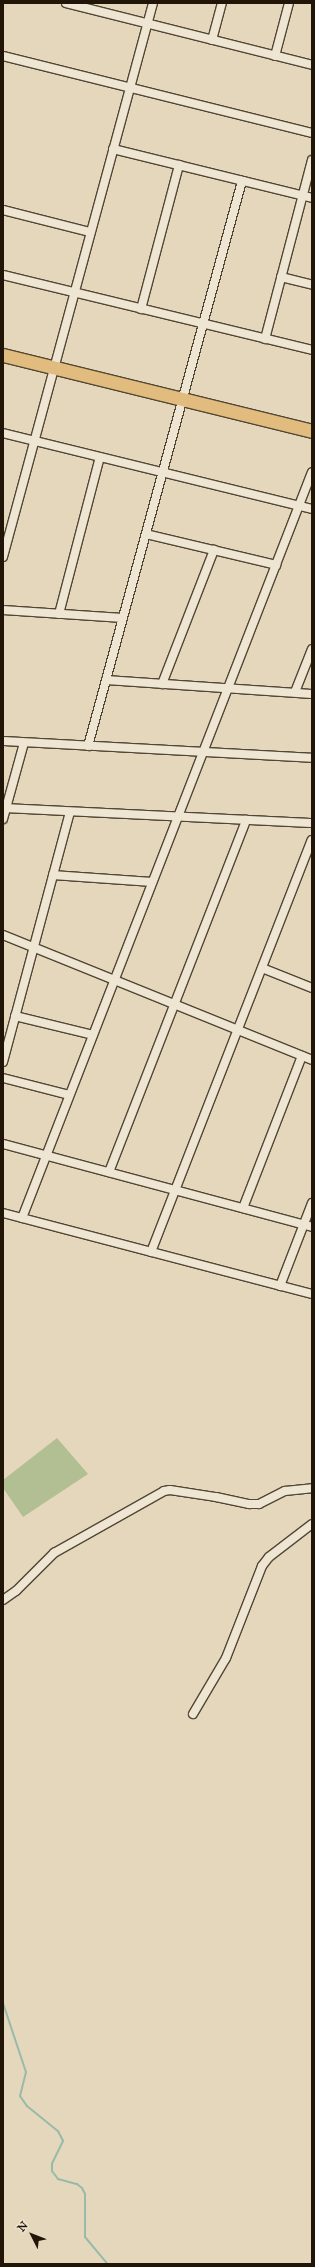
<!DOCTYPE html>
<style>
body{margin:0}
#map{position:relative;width:315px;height:2267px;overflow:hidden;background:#e5d7bc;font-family:"IM FELL Great Primer",serif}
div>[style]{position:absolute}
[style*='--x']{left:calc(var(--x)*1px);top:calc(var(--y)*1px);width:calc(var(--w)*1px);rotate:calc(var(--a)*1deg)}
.green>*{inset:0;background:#b2bf93}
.stream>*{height:2px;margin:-1px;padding:0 1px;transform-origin:1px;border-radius:1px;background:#97baaa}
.roads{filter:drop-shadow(1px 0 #524634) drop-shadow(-1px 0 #524634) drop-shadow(0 1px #524634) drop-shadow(0 -1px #524634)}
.minor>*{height:8px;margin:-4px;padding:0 4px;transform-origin:4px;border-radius:4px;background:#eee5d3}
.trunk>*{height:13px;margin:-6.5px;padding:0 6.5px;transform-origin:6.5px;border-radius:6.5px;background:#e2bc7e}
span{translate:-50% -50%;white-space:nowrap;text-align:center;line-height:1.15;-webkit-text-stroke:3.5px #eee5d3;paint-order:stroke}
.frame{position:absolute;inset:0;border:4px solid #211507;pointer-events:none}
.north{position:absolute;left:12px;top:2215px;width:40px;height:40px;-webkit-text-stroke:3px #eee5d3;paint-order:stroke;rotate:312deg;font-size:11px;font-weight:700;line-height:16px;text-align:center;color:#211507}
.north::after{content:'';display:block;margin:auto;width:14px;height:18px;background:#211507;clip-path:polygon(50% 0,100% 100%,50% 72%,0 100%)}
</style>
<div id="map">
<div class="green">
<i style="clip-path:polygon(57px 1438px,88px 1474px,23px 1517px,3px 1488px,3px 1480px)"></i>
</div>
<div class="stream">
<i style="--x:3;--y:2003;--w:73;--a:71.6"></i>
<i style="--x:26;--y:2072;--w:25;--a:104"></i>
<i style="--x:20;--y:2096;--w:12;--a:55"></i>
<i style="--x:27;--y:2106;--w:40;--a:39"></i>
<i style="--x:58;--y:2131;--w:11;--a:63"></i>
<i style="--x:63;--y:2141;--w:25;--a:116"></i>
<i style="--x:52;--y:2164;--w:7;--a:90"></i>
<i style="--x:52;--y:2171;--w:10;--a:53"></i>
<i style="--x:58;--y:2179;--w:20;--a:15"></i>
<i style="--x:77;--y:2184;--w:6;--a:39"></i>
<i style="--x:82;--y:2188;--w:7;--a:63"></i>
<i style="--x:85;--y:2194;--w:43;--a:90"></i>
<i style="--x:85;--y:2237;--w:35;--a:50"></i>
</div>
<div class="roads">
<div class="minor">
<i style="--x:66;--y:3;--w:254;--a:14.1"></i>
<i style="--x:212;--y:40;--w:38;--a:-75"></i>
<i style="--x:3;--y:56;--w:318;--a:14"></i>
<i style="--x:275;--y:56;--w:55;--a:-75.2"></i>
<i style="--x:113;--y:149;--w:205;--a:13.8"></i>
<i style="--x:3;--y:210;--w:90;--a:14.2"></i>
<i style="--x:3;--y:275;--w:318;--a:13.6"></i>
<i style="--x:281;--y:277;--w:32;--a:14"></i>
<i style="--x:141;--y:309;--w:149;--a:-75.2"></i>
<i style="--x:265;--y:339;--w:185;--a:-75.3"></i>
<i style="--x:3;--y:433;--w:318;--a:13.8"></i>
<i style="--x:146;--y:534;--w:134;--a:13.4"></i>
<i style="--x:3;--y:557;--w:574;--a:-74.85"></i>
<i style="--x:3;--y:610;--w:120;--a:3.8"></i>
<i style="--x:59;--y:614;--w:162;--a:-75.4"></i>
<i style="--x:106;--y:680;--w:206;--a:3.9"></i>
<i style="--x:162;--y:684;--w:144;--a:-68.8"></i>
<i style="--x:295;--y:692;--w:46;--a:-68.4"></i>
<i style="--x:3;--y:741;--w:309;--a:3.1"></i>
<i style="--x:88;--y:746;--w:586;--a:-74.75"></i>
<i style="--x:3;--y:808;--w:309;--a:2.8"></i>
<i style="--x:3;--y:819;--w:79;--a:-74.6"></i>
<i style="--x:53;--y:875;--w:99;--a:4"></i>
<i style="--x:3;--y:935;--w:333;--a:22"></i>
<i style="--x:262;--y:968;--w:54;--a:21.8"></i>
<i style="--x:15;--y:1016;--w:80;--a:13.7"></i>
<i style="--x:3;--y:1062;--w:259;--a:-75"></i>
<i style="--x:3;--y:1078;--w:68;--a:14.4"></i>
<i style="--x:3;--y:1144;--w:320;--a:15"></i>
<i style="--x:109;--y:1172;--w:378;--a:-68.7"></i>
<i style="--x:243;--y:1208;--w:163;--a:-68.8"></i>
<i style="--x:3;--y:1213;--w:319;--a:14.7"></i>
<i style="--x:22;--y:1218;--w:800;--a:-68.76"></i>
<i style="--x:151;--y:1252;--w:442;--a:-68.7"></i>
<i style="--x:280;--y:1286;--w:89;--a:-68.9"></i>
<i style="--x:3;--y:1600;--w:16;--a:-35"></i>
<i style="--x:16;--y:1591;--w:54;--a:-45"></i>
<i style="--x:54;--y:1553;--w:126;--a:-29.4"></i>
<i style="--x:164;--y:1491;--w:6;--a:-9"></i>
<i style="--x:170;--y:1490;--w:47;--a:8.7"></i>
<i style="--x:216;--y:1497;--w:34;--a:12"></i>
<i style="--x:249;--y:1504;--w:10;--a:0"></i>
<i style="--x:259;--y:1504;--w:29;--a:-27"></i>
<i style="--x:285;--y:1491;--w:27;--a:-6"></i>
<i style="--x:193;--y:1714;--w:65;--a:-59.5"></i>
<i style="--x:226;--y:1658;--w:99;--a:-68.6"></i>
<i style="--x:262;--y:1566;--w:11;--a:-52"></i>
<i style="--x:269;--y:1557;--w:54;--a:-37.5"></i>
</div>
<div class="trunk">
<i style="--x:3;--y:355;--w:318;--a:13.8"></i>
</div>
</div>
<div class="frame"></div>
<div class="north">N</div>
</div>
